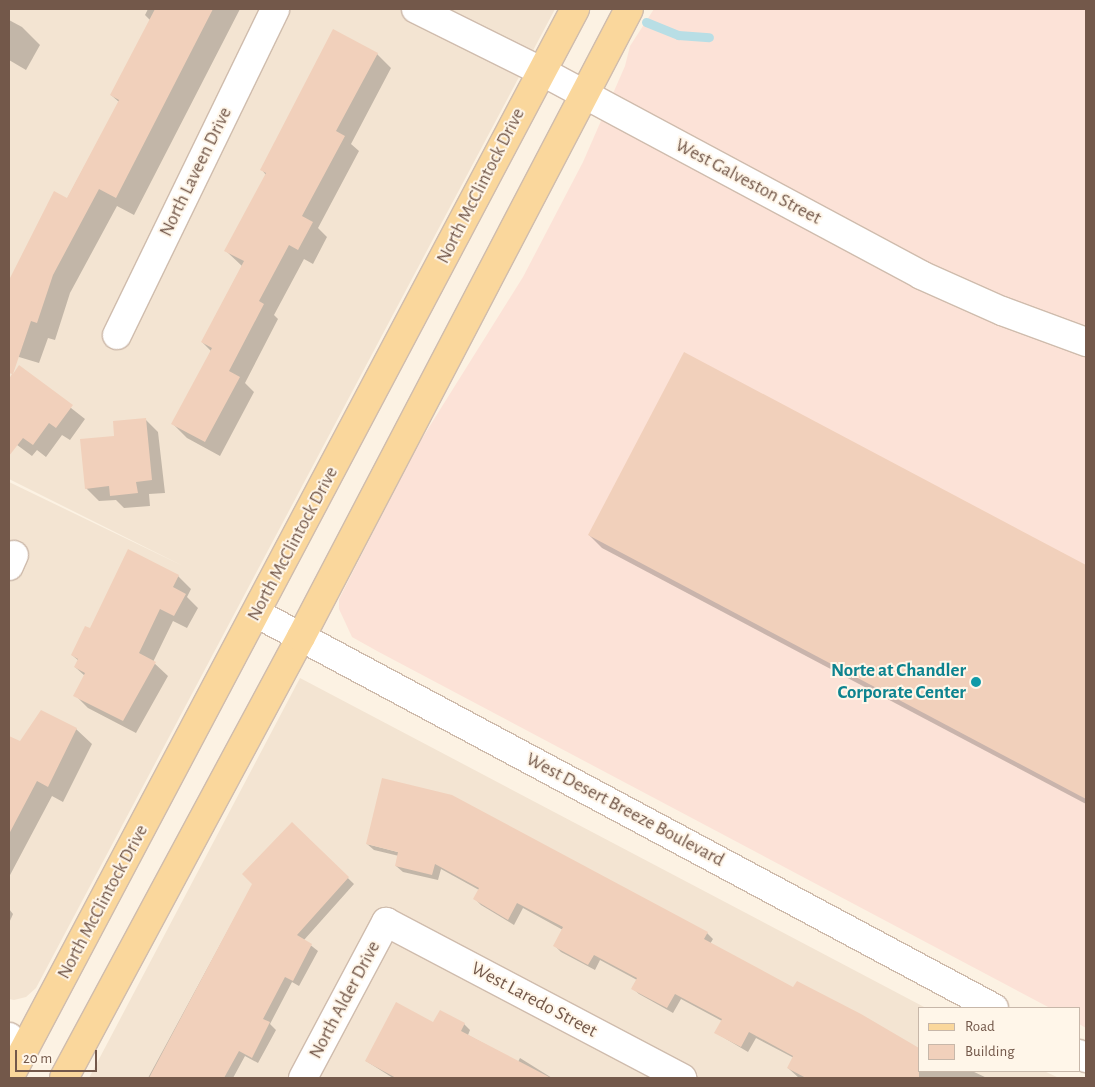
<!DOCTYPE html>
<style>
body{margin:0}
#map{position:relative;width:1095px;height:1087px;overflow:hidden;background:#fcf2e3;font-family:"Alegreya Sans",sans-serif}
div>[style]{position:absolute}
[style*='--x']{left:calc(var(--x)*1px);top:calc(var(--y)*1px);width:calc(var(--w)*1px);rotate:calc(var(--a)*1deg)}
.residential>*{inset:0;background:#f3e4d2}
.commercial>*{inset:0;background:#fce2d7}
.shadow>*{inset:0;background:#0003}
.stream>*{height:9px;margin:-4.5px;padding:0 4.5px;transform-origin:4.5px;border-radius:4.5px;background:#b8dee5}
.building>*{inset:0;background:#f1d0bb}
.roads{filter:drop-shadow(1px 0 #cfbcad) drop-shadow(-1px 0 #cfbcad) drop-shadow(0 1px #cfbcad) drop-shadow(0 -1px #cfbcad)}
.minor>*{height:28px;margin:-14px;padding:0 14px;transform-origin:14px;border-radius:14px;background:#fff}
.major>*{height:28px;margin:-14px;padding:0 14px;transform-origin:14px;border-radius:14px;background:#fad79c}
.dots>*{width:14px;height:14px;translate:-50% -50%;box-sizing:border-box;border:2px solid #fff6e9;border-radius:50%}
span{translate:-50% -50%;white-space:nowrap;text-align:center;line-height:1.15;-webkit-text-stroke:4px #fff6e9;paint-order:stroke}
.street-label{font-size:19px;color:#73584a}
.culture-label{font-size:19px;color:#0d838f;font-weight:700}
.right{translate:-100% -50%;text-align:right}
.frame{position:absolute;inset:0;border:10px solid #73584a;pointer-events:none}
.legend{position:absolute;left:918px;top:1007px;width:162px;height:65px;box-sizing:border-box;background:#fff6e9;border:1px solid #c7b7a9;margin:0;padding:6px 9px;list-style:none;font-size:15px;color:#73584a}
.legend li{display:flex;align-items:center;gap:10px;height:25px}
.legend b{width:25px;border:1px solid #c7b7a9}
.scale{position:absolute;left:15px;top:1050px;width:82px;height:22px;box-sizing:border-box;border:2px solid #73584a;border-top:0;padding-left:6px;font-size:15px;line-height:18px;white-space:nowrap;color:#73584a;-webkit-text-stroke:4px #fff6e9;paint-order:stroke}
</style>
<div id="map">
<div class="residential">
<i style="clip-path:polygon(9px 9px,555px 9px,36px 988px,26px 997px,14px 1000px,9px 999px,9px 482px,183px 566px,9px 479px)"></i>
<i style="clip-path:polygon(300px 678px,926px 1008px,919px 1008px,919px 1071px,1044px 1071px,1059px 1078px,89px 1078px)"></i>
</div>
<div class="commercial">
<i style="clip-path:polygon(654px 9px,1086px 9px,1086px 1028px,1079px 1024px,1079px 1008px,1050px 1008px,377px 651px,352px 637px,339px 609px,339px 599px,416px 448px,523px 277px,583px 162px,625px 66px,630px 46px)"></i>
</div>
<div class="shadow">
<i style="clip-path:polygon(148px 9px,240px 9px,134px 215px,117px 206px,70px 293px,55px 340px,48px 338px,39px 363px,9px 354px,9px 283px,55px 193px,67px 199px,119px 102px,111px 95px,151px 21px,145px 15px)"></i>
<i style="clip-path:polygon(9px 20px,22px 27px,40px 45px,26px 70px,9px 60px)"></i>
<i style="clip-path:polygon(377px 54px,391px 68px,351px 144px,359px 151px,318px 228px,327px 237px,313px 264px,304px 259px,274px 315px,278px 319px,245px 383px,254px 392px,220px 456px,187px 438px,173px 424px,211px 351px,202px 342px,242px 266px,226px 251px,266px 175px,262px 170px)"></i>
<i style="clip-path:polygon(684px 354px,1086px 566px,1086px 804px,602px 548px,589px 535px)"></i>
<i style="clip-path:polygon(19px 367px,85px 419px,70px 440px,62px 435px,46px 457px,37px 450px,32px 456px,9px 439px,9px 381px)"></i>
<i style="clip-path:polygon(145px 419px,158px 432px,165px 493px,149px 494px,150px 506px,124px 508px,116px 500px,99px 501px,86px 488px,116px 437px)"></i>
<i style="clip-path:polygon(128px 551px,178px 576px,191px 589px,187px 597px,198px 608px,187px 628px,173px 621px,153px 662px,168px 676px,136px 733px,88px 708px,75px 695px,85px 676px,75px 667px,79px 661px,72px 655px,90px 630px)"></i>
<i style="clip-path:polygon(76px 729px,92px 744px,63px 802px,52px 796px,9px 877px,9px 737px,21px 743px)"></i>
<i style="clip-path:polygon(292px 824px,354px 884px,304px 940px,318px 951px,299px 986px,292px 982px,270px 1024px,276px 1030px,258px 1063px,245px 1056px,233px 1078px,148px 1078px,253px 884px)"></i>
<i style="clip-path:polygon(367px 844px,707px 933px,713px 939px,710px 944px,919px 1071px,972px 1071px,987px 1078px,799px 1078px,788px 1068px,794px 1058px,756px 1038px,748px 1052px,716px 1033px,722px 1021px,681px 999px,673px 1013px,639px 994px,632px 988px,637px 980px,600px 960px,595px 970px,561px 952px,555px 946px,563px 930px,523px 908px,514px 925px,481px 905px,475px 899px,479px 890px,441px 869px,438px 880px,403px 872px,396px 866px,399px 856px,374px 850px)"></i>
<i style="clip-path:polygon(9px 909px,13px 914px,9px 923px)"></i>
<i style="clip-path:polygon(434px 1024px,464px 1024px,470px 1030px,468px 1035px,518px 1062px,520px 1058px,552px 1078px,393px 1078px,366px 1061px)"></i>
</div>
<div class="stream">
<i style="--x:646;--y:22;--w:35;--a:22"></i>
<i style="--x:678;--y:35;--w:31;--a:4"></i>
</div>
<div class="building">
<i style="clip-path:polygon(155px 9px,213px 9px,116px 198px,99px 189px,53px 275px,37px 323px,31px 321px,13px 374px,19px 365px,73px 405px,56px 428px,49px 423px,33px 445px,23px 438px,9px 456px,9px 379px,12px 374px,9px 373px,9px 280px,54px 191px,67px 198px,119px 100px,110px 95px)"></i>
<i style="clip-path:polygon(333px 29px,378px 53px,336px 131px,345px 136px,302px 216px,313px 222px,298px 250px,289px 245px,259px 301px,264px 304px,229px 371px,240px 377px,205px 442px,171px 424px,212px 348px,201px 342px,244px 261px,224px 251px,266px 173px,260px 170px)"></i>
<i style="clip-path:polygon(684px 352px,1086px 565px,1086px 799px,588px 535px)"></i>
<i style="clip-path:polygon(146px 418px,152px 480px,136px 482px,138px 493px,110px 496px,109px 486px,85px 489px,80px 439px,114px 436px,113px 421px)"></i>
<i style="clip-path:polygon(128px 549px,179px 575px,173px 587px,186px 594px,174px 616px,160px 609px,139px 653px,156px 662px,123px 721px,73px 696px,85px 673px,74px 667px,78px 659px,71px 655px,85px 626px,90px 628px)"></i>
<i style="clip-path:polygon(41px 710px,77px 728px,48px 787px,37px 781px,9px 834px,9px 736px,20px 741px)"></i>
<i style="clip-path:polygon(382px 778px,452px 795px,708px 932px,704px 939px,793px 987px,797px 981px,861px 1014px,919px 1048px,919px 1078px,806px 1078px,787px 1068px,793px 1056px,749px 1032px,741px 1047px,714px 1033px,722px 1019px,675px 994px,667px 1008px,631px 989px,637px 978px,594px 955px,588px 965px,553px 946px,563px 927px,517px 903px,508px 920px,473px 899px,479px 888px,435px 864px,432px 875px,395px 866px,398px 852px,366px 844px)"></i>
<i style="clip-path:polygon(292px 822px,349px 877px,297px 935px,312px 944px,293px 981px,285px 977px,263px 1019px,270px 1022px,252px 1058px,239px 1051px,224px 1078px,149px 1078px,252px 884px,242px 874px)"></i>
<i style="clip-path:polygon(396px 1002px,433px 1022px,440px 1010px,465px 1023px,461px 1031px,551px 1078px,396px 1078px,365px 1061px)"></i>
</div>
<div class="roads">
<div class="minor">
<i style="--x:416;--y:9;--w:140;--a:26.4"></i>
<i style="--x:541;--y:71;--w:431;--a:28.2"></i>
<i style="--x:921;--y:275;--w:89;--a:24"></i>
<i style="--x:1002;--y:311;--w:90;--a:20.3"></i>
<i style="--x:117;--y:335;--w:362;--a:-64.1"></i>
<i style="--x:9;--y:566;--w:12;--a:-66"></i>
<i style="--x:256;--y:613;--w:837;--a:28.16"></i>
<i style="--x:9;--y:1037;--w:21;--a:51"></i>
<i style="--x:1079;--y:1054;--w:8;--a:30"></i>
<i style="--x:303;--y:1078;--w:177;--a:-62"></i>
<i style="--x:386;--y:922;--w:335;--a:27.8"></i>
</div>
<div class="major">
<i style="--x:9;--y:1078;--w:1210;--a:-62.1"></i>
<i style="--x:64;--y:1078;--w:501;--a:-61.75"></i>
<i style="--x:301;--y:637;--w:708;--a:-62.42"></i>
</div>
</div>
<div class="dots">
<i style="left:976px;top:682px;background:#0f9aa8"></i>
</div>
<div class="street-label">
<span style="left:196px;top:172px;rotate:-64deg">North Laveen Drive</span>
<span style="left:748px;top:182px;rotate:28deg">West Galveston Street</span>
<span style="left:481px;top:186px;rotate:-63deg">North McClintock Drive</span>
<span style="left:293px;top:544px;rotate:-62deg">North McClintock Drive</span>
<span style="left:625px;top:810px;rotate:28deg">West Desert Breeze Boulevard</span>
<span style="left:103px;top:902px;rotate:-62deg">North McClintock Drive</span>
<span style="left:345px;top:1000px;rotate:-62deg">North Alder Drive</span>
<span style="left:534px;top:1000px;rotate:28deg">West Laredo Street</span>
</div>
<div class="culture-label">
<span class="right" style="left:966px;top:682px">Norte at Chandler<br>Corporate Center</span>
</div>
<div class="frame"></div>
<ul class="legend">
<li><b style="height:6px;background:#fad79c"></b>Road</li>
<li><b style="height:14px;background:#f1d0bb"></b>Building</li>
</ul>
<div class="scale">20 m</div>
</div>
